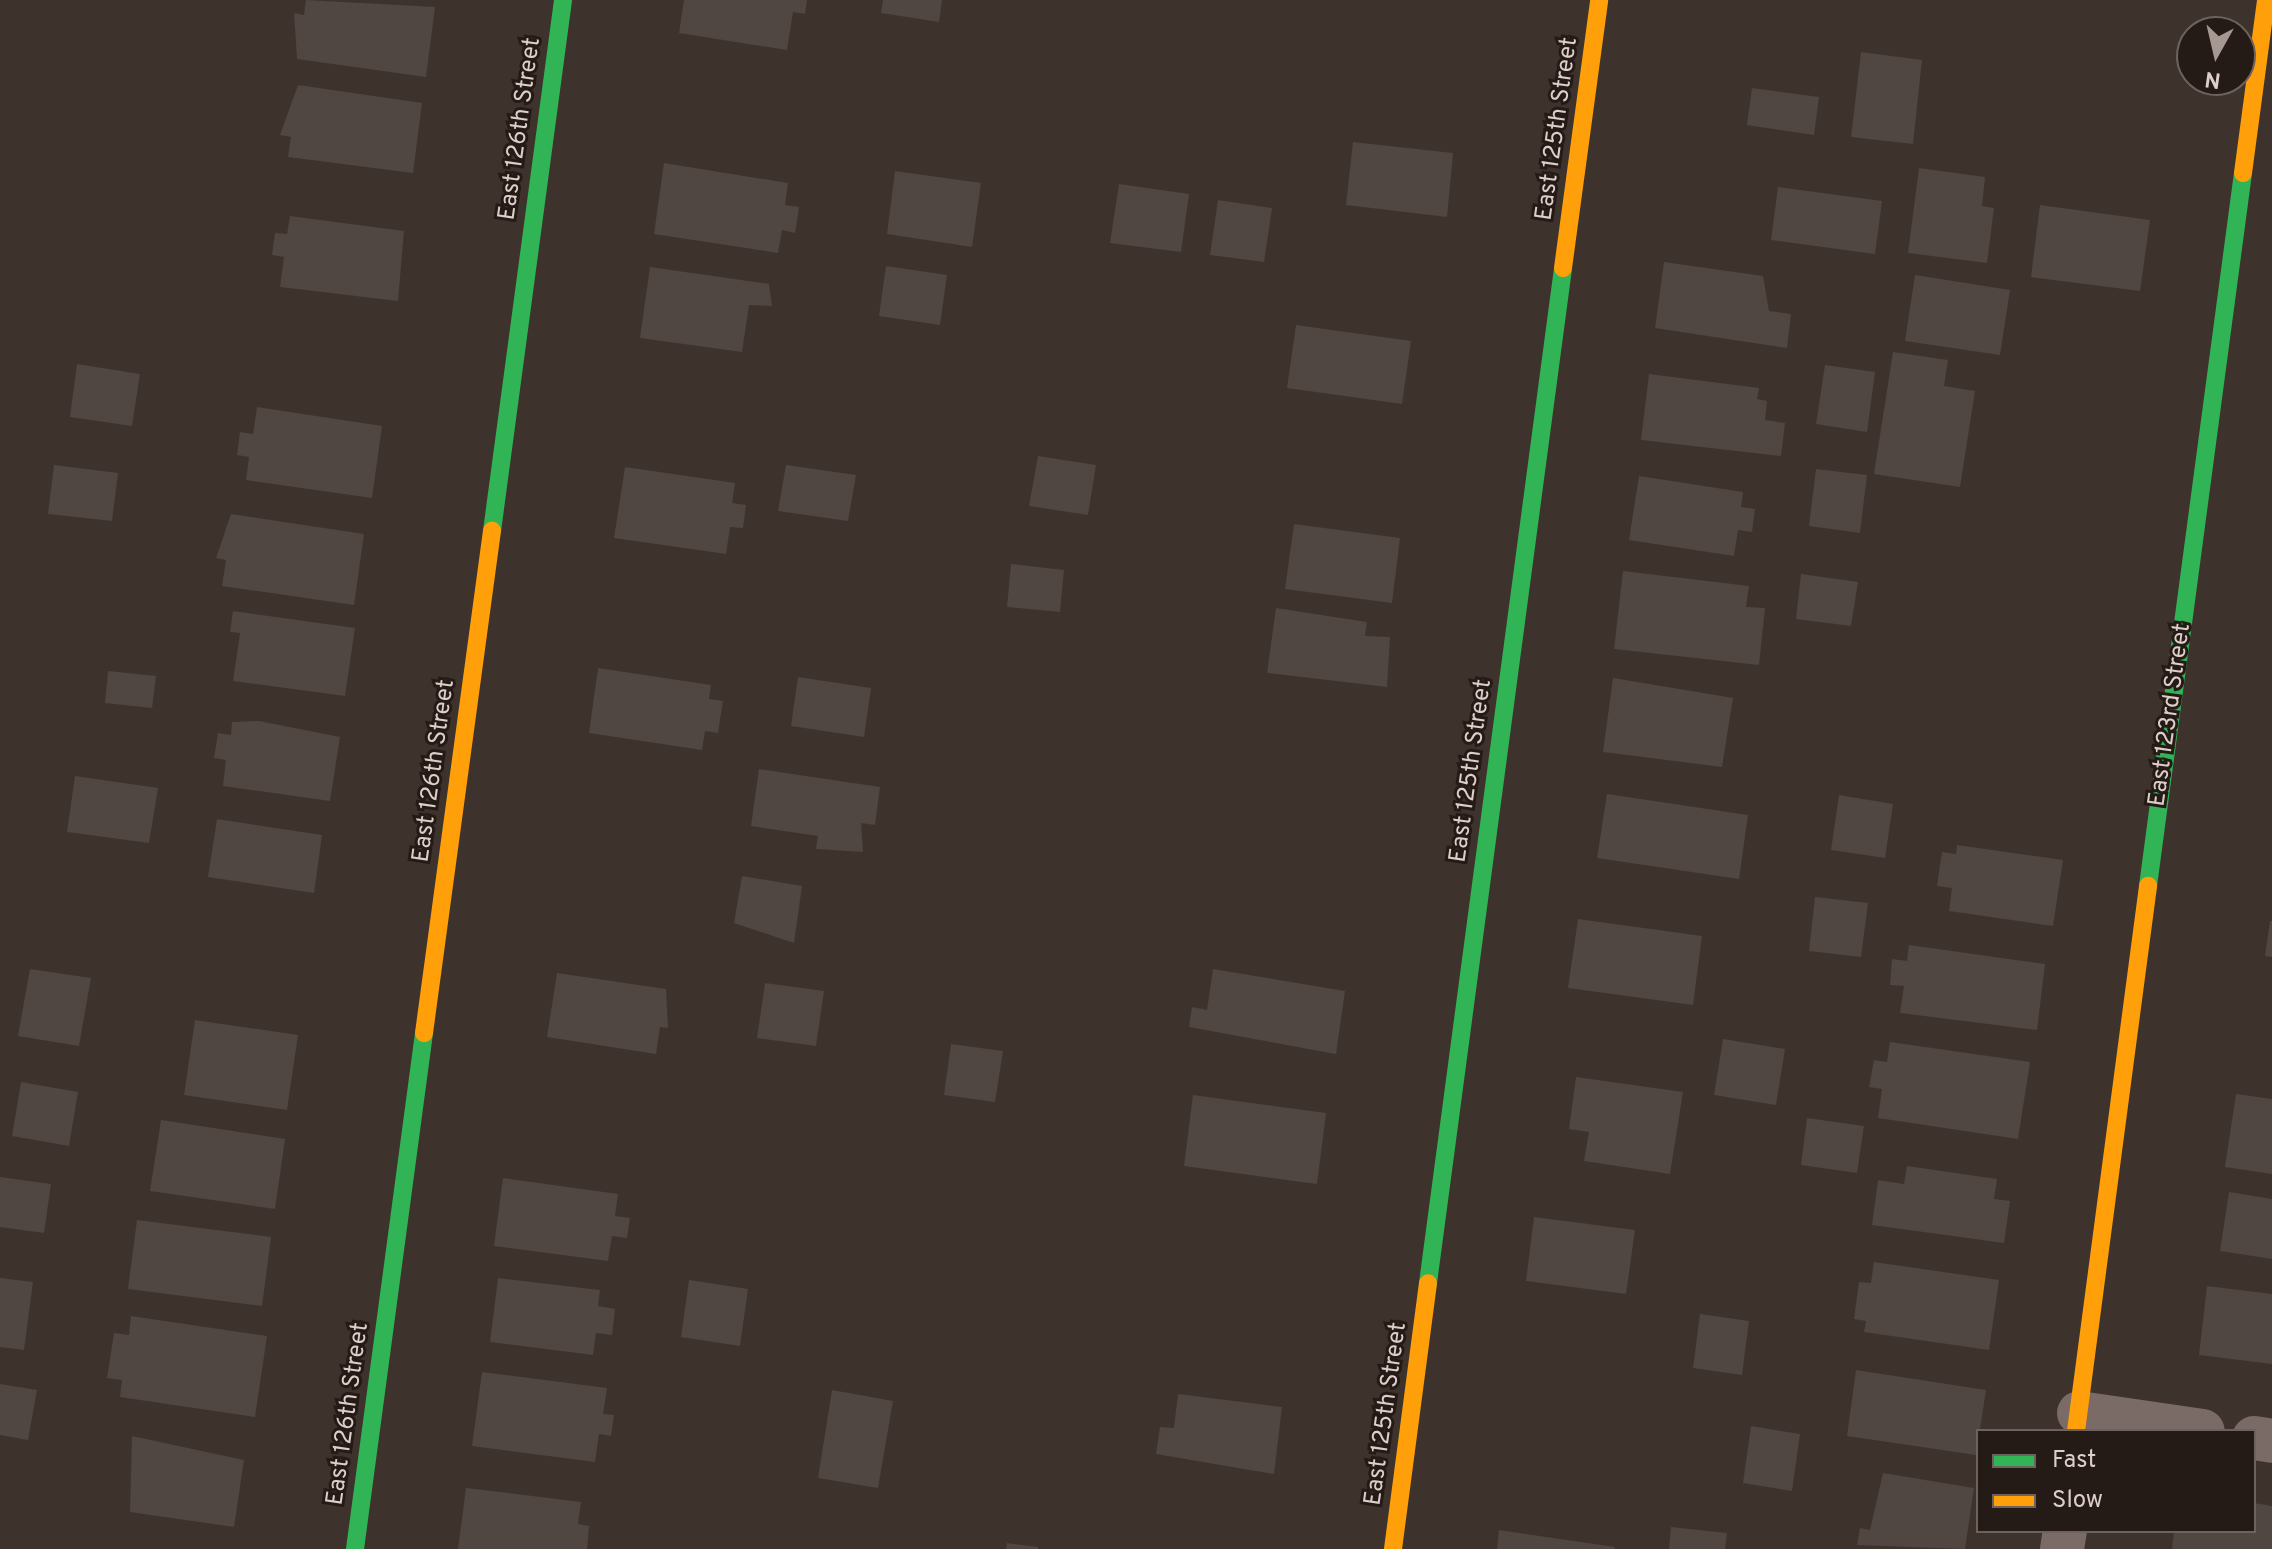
<!DOCTYPE html>
<style>
body{margin:0}
#map{position:relative;width:2272px;height:1549px;overflow:hidden;background:#3e322d;font-family:Overpass,sans-serif}
div>[style]{position:absolute}
[style*='--x']{left:calc(var(--x)*1px);top:calc(var(--y)*1px);width:calc(var(--w)*1px);rotate:calc(var(--a)*1deg)}
.building>*{inset:0;background:#504642}
.street>*{height:44px;margin:-22px;padding:0 22px;transform-origin:22px;border-radius:22px;background:#7a6b67}
.fast>*{height:18px;margin:-9px;padding:0 9px;transform-origin:9px;border-radius:9px;background:#30b455}
.slow>*{height:18px;margin:-9px;padding:0 9px;transform-origin:9px;border-radius:9px;background:#ff9f0a}
span{translate:-50% -50%;white-space:nowrap;text-align:center;line-height:1.15;-webkit-text-stroke:6px #241a16;paint-order:stroke}
.street-label{font-size:24px;color:#ddcec9}
.legend{position:absolute;left:1976px;top:1429px;width:280px;height:104px;box-sizing:border-box;background:#241a16;border:2px solid #6e625e;margin:0;padding:10px 14px;list-style:none;font-size:24px;color:#ddcec9}
.legend li{display:flex;align-items:center;gap:16px;height:40px}
.legend b{width:40px;border:2px solid #6e625e}
.north{position:absolute;left:2176px;top:16px;width:80px;height:80px;box-sizing:border-box;background:#241a16;border:2px solid #6e625e;border-radius:50%;rotate:188deg;font-size:22px;font-weight:700;line-height:32px;text-align:center;color:#ddcec9}
.north::after{content:'';display:block;margin:auto;width:28px;height:36px;background:#a59792;clip-path:polygon(50% 0,100% 100%,50% 72%,0 100%)}
</style>
<div id="map">
<div class="building">
<i style="clip-path:polygon(306px 0,435px 7px,426px 77px,297px 59px,294px 13px,304px 15px)"></i>
<i style="clip-path:polygon(684px 0,807px 0,805px 14px,793px 12px,787px 50px,679px 33px)"></i>
<i style="clip-path:polygon(883px 0,942px 0,939px 22px,881px 13px)"></i>
<i style="clip-path:polygon(1861px 52px,1922px 60px,1913px 144px,1851px 137px)"></i>
<i style="clip-path:polygon(298px 85px,422px 103px,413px 173px,288px 157px,291px 137px,280px 135px)"></i>
<i style="clip-path:polygon(1752px 88px,1819px 97px,1814px 135px,1747px 125px)"></i>
<i style="clip-path:polygon(1353px 142px,1453px 153px,1447px 217px,1346px 205px)"></i>
<i style="clip-path:polygon(664px 163px,788px 183px,785px 205px,799px 207px,795px 233px,782px 230px,778px 253px,654px 234px)"></i>
<i style="clip-path:polygon(1919px 168px,1985px 177px,1982px 206px,1994px 208px,1987px 263px,1908px 253px)"></i>
<i style="clip-path:polygon(895px 171px,981px 183px,972px 247px,887px 234px)"></i>
<i style="clip-path:polygon(1119px 184px,1189px 194px,1181px 252px,1110px 243px)"></i>
<i style="clip-path:polygon(1778px 187px,1882px 201px,1875px 254px,1771px 240px)"></i>
<i style="clip-path:polygon(1218px 200px,1272px 208px,1264px 262px,1210px 255px)"></i>
<i style="clip-path:polygon(2040px 205px,2150px 220px,2140px 291px,2031px 277px)"></i>
<i style="clip-path:polygon(290px 216px,404px 231px,398px 301px,280px 287px,284px 257px,272px 255px,275px 233px,287px 234px)"></i>
<i style="clip-path:polygon(1664px 262px,1763px 276px,1769px 311px,1791px 314px,1787px 348px,1655px 328px)"></i>
<i style="clip-path:polygon(886px 266px,947px 275px,940px 325px,879px 316px)"></i>
<i style="clip-path:polygon(650px 267px,769px 284px,772px 306px,749px 305px,742px 352px,640px 338px)"></i>
<i style="clip-path:polygon(1915px 275px,2010px 290px,2000px 355px,1905px 341px)"></i>
<i style="clip-path:polygon(1296px 325px,1411px 341px,1402px 404px,1287px 388px)"></i>
<i style="clip-path:polygon(1893px 352px,1948px 360px,1944px 386px,1975px 391px,1960px 487px,1874px 474px)"></i>
<i style="clip-path:polygon(77px 364px,140px 374px,132px 426px,70px 417px)"></i>
<i style="clip-path:polygon(1825px 365px,1875px 372px,1867px 432px,1816px 424px)"></i>
<i style="clip-path:polygon(1649px 374px,1759px 388px,1757px 399px,1767px 401px,1765px 420px,1785px 423px,1781px 456px,1641px 440px)"></i>
<i style="clip-path:polygon(257px 407px,382px 426px,372px 498px,246px 480px,249px 457px,237px 455px,240px 432px,253px 434px)"></i>
<i style="clip-path:polygon(1038px 456px,1096px 465px,1088px 515px,1029px 506px)"></i>
<i style="clip-path:polygon(54px 465px,118px 473px,112px 521px,48px 514px)"></i>
<i style="clip-path:polygon(786px 465px,856px 475px,848px 521px,778px 511px)"></i>
<i style="clip-path:polygon(625px 467px,735px 483px,732px 503px,746px 505px,743px 528px,730px 527px,726px 554px,614px 538px)"></i>
<i style="clip-path:polygon(1816px 469px,1867px 475px,1860px 533px,1809px 526px)"></i>
<i style="clip-path:polygon(1639px 476px,1743px 492px,1741px 507px,1755px 509px,1752px 532px,1738px 530px,1734px 556px,1629px 540px)"></i>
<i style="clip-path:polygon(231px 514px,364px 534px,354px 605px,222px 586px,226px 560px,216px 558px)"></i>
<i style="clip-path:polygon(1294px 524px,1400px 538px,1392px 603px,1285px 589px)"></i>
<i style="clip-path:polygon(1011px 564px,1064px 570px,1060px 612px,1007px 607px)"></i>
<i style="clip-path:polygon(1623px 571px,1749px 586px,1746px 607px,1765px 608px,1759px 665px,1614px 649px)"></i>
<i style="clip-path:polygon(1801px 574px,1858px 582px,1851px 626px,1796px 619px)"></i>
<i style="clip-path:polygon(1276px 608px,1367px 622px,1365px 636px,1390px 637px,1387px 687px,1267px 673px)"></i>
<i style="clip-path:polygon(233px 611px,355px 628px,345px 696px,233px 681px,240px 633px,230px 632px)"></i>
<i style="clip-path:polygon(598px 668px,711px 685px,709px 699px,723px 701px,718px 733px,705px 731px,702px 750px,589px 733px)"></i>
<i style="clip-path:polygon(108px 671px,156px 676px,152px 708px,105px 703px)"></i>
<i style="clip-path:polygon(798px 677px,871px 688px,864px 737px,791px 726px)"></i>
<i style="clip-path:polygon(1613px 678px,1733px 698px,1722px 767px,1603px 752px)"></i>
<i style="clip-path:polygon(259px 721px,340px 737px,330px 801px,223px 786px,226px 760px,214px 758px,218px 733px,231px 735px,232px 722px)"></i>
<i style="clip-path:polygon(759px 769px,880px 787px,875px 825px,861px 823px,863px 852px,816px 849px,818px 836px,751px 826px)"></i>
<i style="clip-path:polygon(75px 776px,158px 788px,149px 843px,67px 832px)"></i>
<i style="clip-path:polygon(1607px 794px,1748px 815px,1739px 879px,1597px 858px)"></i>
<i style="clip-path:polygon(1839px 795px,1893px 804px,1885px 858px,1831px 850px)"></i>
<i style="clip-path:polygon(217px 819px,322px 835px,314px 893px,208px 877px)"></i>
<i style="clip-path:polygon(1957px 845px,2063px 860px,2053px 926px,1949px 911px,1952px 888px,1937px 886px,1942px 852px,1956px 854px)"></i>
<i style="clip-path:polygon(742px 876px,802px 886px,794px 943px,734px 923px)"></i>
<i style="clip-path:polygon(1815px 897px,1868px 903px,1861px 957px,1809px 951px)"></i>
<i style="clip-path:polygon(1578px 919px,1702px 936px,1693px 1005px,1568px 988px)"></i>
<i style="clip-path:polygon(2270px 921px,2272px 921px,2272px 957px,2265px 956px)"></i>
<i style="clip-path:polygon(1909px 945px,2045px 964px,2037px 1030px,1900px 1013px,1904px 986px,1890px 985px,1892px 959px,1907px 961px)"></i>
<i style="clip-path:polygon(30px 969px,91px 978px,79px 1046px,18px 1036px)"></i>
<i style="clip-path:polygon(1213px 969px,1345px 991px,1336px 1054px,1189px 1027px,1192px 1007px,1207px 1010px)"></i>
<i style="clip-path:polygon(557px 973px,666px 989px,668px 1028px,660px 1027px,656px 1054px,547px 1037px)"></i>
<i style="clip-path:polygon(765px 983px,824px 991px,816px 1046px,757px 1038px)"></i>
<i style="clip-path:polygon(195px 1020px,298px 1035px,287px 1110px,184px 1095px)"></i>
<i style="clip-path:polygon(1723px 1039px,1785px 1049px,1776px 1105px,1714px 1095px)"></i>
<i style="clip-path:polygon(1890px 1042px,2030px 1062px,2018px 1139px,1878px 1118px,1882px 1089px,1869px 1087px,1874px 1060px,1887px 1062px)"></i>
<i style="clip-path:polygon(951px 1044px,1003px 1051px,995px 1102px,944px 1095px)"></i>
<i style="clip-path:polygon(1576px 1077px,1683px 1092px,1670px 1174px,1584px 1161px,1589px 1132px,1569px 1129px)"></i>
<i style="clip-path:polygon(21px 1082px,78px 1092px,69px 1146px,12px 1136px)"></i>
<i style="clip-path:polygon(2236px 1094px,2272px 1099px,2272px 1174px,2225px 1167px)"></i>
<i style="clip-path:polygon(1193px 1095px,1326px 1113px,1317px 1184px,1184px 1166px)"></i>
<i style="clip-path:polygon(1807px 1118px,1864px 1126px,1857px 1173px,1801px 1165px)"></i>
<i style="clip-path:polygon(161px 1120px,285px 1139px,275px 1209px,150px 1191px)"></i>
<i style="clip-path:polygon(1907px 1166px,1997px 1179px,1994px 1199px,2010px 1201px,2004px 1243px,1872px 1225px,1878px 1180px,1904px 1184px)"></i>
<i style="clip-path:polygon(0 1177px,51px 1184px,44px 1233px,0 1227px)"></i>
<i style="clip-path:polygon(503px 1178px,618px 1194px,615px 1216px,630px 1218px,627px 1238px,612px 1236px,608px 1261px,494px 1246px)"></i>
<i style="clip-path:polygon(2229px 1192px,2272px 1199px,2272px 1259px,2220px 1251px)"></i>
<i style="clip-path:polygon(1534px 1217px,1635px 1230px,1626px 1294px,1526px 1281px)"></i>
<i style="clip-path:polygon(137px 1220px,271px 1237px,262px 1306px,128px 1289px)"></i>
<i style="clip-path:polygon(1874px 1262px,1999px 1280px,1989px 1350px,1864px 1332px,1866px 1321px,1854px 1319px,1859px 1282px,1871px 1283px)"></i>
<i style="clip-path:polygon(0 1278px,33px 1282px,24px 1350px,0 1347px)"></i>
<i style="clip-path:polygon(498px 1278px,600px 1290px,598px 1306px,615px 1309px,612px 1335px,596px 1333px,593px 1355px,490px 1342px)"></i>
<i style="clip-path:polygon(689px 1280px,748px 1289px,740px 1346px,681px 1337px)"></i>
<i style="clip-path:polygon(2207px 1286px,2272px 1294px,2272px 1364px,2199px 1355px)"></i>
<i style="clip-path:polygon(1700px 1314px,1749px 1321px,1742px 1375px,1693px 1368px)"></i>
<i style="clip-path:polygon(131px 1316px,267px 1336px,255px 1417px,120px 1397px,122px 1380px,107px 1378px,114px 1333px,129px 1335px)"></i>
<i style="clip-path:polygon(1856px 1370px,1986px 1390px,1976px 1455px,1847px 1436px)"></i>
<i style="clip-path:polygon(482px 1372px,607px 1388px,603px 1414px,614px 1415px,611px 1436px,599px 1434px,595px 1462px,472px 1446px)"></i>
<i style="clip-path:polygon(0 1384px,37px 1390px,28px 1440px,0 1435px)"></i>
<i style="clip-path:polygon(832px 1390px,893px 1401px,878px 1488px,818px 1478px)"></i>
<i style="clip-path:polygon(1178px 1394px,1282px 1407px,1274px 1474px,1156px 1454px,1160px 1427px,1174px 1428px)"></i>
<i style="clip-path:polygon(1751px 1426px,1800px 1434px,1792px 1491px,1743px 1483px)"></i>
<i style="clip-path:polygon(132px 1436px,244px 1460px,234px 1527px,130px 1512px)"></i>
<i style="clip-path:polygon(1883px 1473px,1974px 1488px,1965px 1549px,1857px 1545px,1860px 1528px,1870px 1530px)"></i>
<i style="clip-path:polygon(466px 1488px,581px 1502px,578px 1524px,589px 1526px,587px 1549px,458px 1549px)"></i>
<i style="clip-path:polygon(2254px 1503px,2272px 1506px,2272px 1549px,2172px 1549px,2174px 1531px,2254px 1531px)"></i>
<i style="clip-path:polygon(1671px 1527px,1727px 1533px,1725px 1549px,1669px 1549px)"></i>
<i style="clip-path:polygon(1499px 1530px,1615px 1547px,1614px 1549px,1497px 1549px)"></i>
<i style="clip-path:polygon(1007px 1543px,1038px 1547px,1038px 1549px,1006px 1549px)"></i>
</div>
<div class="street">
<i style="--x:2079;--y:1413;--w:125;--a:8.3"></i>
<i style="--x:2254;--y:1438;--w:18;--a:9"></i>
<i style="--x:2062;--y:1549;--w:18;--a:-81"></i>
</div>
<div class="fast">
<i style="--x:492;--y:531;--w:536;--a:-82.38"></i>
<i style="--x:2148;--y:886;--w:719;--a:-82.41"></i>
<i style="--x:1428;--y:1283;--w:1024;--a:-82.42"></i>
<i style="--x:355;--y:1549;--w:521;--a:-82.38"></i>
</div>
<div class="slow">
<i style="--x:2243;--y:173;--w:175;--a:-82.4"></i>
<i style="--x:1563;--y:268;--w:270;--a:-82.3"></i>
<i style="--x:424;--y:1033;--w:507;--a:-82.29"></i>
<i style="--x:2076;--y:1431;--w:550;--a:-82.47"></i>
<i style="--x:1393;--y:1549;--w:268;--a:-82.5"></i>
</div>
<div class="street-label">
<span style="left:521px;top:129px;rotate:-82deg">East 126th Street</span>
<span style="left:1558px;top:129px;rotate:-82deg">East 125th Street</span>
<span style="left:2171px;top:715px;rotate:-82deg">East 123rd Street</span>
<span style="left:435px;top:771px;rotate:-82deg">East 126th Street</span>
<span style="left:1472px;top:771px;rotate:-82deg">East 125th Street</span>
<span style="left:349px;top:1414px;rotate:-82deg">East 126th Street</span>
<span style="left:1387px;top:1414px;rotate:-82deg">East 125th Street</span>
</div>
<ul class="legend">
<li><b style="height:10px;background:#30b455"></b>Fast</li>
<li><b style="height:10px;background:#ff9f0a"></b>Slow</li>
</ul>
<div class="north">N</div>
</div>
